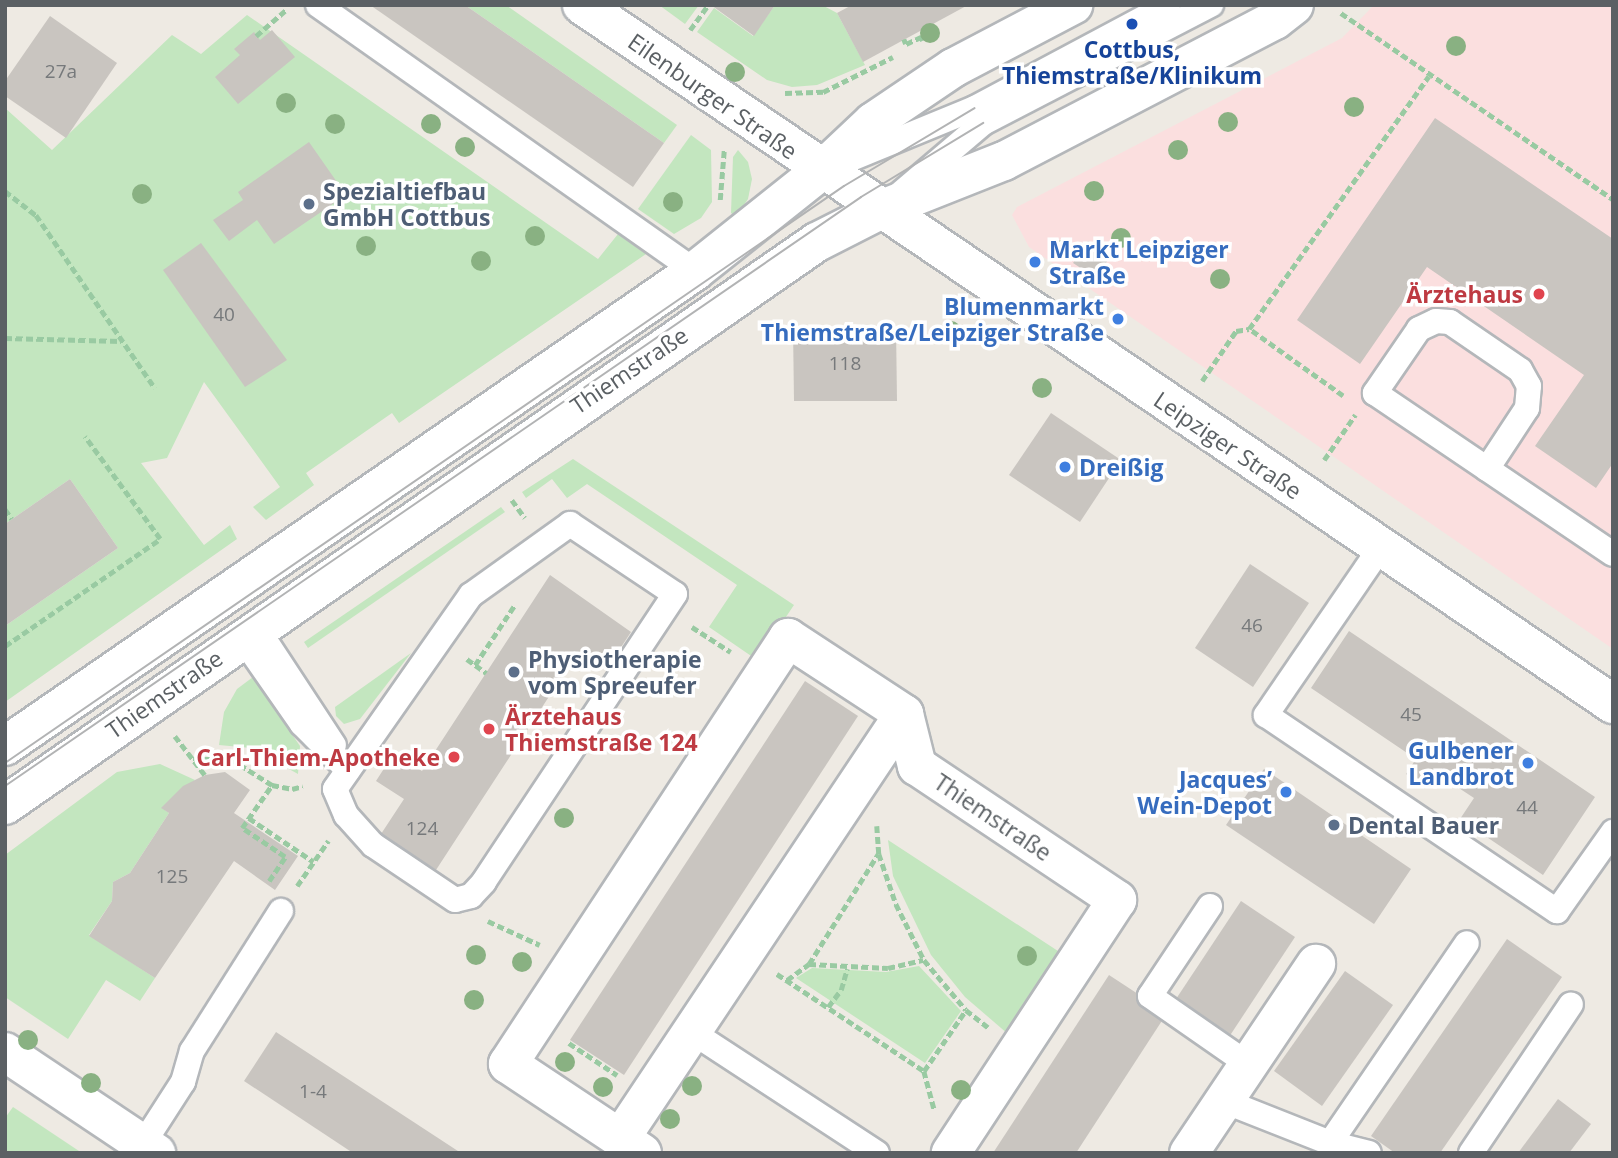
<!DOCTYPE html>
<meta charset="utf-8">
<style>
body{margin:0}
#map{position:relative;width:1618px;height:1158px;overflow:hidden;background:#eeeae3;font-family:"Open Sans",sans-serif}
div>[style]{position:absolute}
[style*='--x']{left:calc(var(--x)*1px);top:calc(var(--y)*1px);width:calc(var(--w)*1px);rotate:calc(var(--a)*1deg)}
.medical>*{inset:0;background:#fbdfdf}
.green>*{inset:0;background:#c3e6bf}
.building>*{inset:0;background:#c9c5c0}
.path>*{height:4.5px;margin-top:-2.25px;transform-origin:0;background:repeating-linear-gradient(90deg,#99caa2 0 7px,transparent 0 10.5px)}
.roads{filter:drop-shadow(2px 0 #b4b7ba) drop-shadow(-2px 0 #b4b7ba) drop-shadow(0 2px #b4b7ba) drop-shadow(0 -2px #b4b7ba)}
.service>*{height:24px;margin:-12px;padding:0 12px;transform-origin:12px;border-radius:12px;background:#fff}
.minor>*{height:38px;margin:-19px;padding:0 19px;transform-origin:19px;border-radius:19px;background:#fff}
.tertiary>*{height:38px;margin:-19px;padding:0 19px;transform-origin:19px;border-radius:19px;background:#fff}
.secondary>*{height:38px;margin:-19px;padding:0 19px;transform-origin:19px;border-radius:19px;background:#fff}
.tram>*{height:2px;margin:-1px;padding:0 1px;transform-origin:1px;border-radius:1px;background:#b2b3b4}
.trees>*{width:20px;height:20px;margin:-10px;border-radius:50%;background:#89b182}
.dots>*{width:19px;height:19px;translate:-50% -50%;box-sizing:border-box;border:4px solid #fff;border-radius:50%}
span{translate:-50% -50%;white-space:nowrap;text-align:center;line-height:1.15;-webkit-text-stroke:7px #fff;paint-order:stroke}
.number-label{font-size:19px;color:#76797b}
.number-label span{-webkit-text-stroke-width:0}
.transit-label{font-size:23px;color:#164399;font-weight:700}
.street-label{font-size:23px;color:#5b6064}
.service-label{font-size:23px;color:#4e5e75;font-weight:700}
.left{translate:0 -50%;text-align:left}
.shop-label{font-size:23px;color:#366cbe;font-weight:700}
.right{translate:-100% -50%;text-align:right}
.health-label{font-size:23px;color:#be3a42;font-weight:700}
.frame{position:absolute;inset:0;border:7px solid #5b6064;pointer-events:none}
</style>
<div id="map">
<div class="medical">
<i style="clip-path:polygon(1374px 5px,1613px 5px,1613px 649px,1029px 247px,1012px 215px,1017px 207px,1342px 38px)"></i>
</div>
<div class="green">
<i style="clip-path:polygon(465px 5px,506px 5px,677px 125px,664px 143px)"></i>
<i style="clip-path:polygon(659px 5px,699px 5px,685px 24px)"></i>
<i style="clip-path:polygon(775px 5px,822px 5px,837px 13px,865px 65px,817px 85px,792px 87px,767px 80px,697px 32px,714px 8px,753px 36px)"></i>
<i style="clip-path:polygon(247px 15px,598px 259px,618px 234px,646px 254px,399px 423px,392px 413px,306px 473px,314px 485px,266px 520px,253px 507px,280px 487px,204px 382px,167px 458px,141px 463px,204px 545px,230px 525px,237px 539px,5px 702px,5px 626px,118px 548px,70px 479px,5px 524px,5px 108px,52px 150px,172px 35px,201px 54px)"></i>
<i style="clip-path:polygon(691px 135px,711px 150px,712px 202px,701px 218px,674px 234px,638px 209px)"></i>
<i style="clip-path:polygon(738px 150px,748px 162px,752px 179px,748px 199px,736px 217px,731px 213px,733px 157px)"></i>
<i style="clip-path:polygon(573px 459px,794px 605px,757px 660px,709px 627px,737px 585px,587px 484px,567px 498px,552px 479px,526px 498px,522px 492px)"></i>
<i style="clip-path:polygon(501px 507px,505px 512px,308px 648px,304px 642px)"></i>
<i style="clip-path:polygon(411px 653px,360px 719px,344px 724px,336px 716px,335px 707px)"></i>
<i style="clip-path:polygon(253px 677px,300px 746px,298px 774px,251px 748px,219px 745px,224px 712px,237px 689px)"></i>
<i style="clip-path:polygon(160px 764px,195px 780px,162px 808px,169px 813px,130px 873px,113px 882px,112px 901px,89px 935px,155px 978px,140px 1001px,106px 980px,68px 1039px,5px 997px,5px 855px,117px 772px)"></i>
<i style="clip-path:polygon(888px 840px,1061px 953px,1008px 1034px,965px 997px,931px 955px,893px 876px)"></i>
<i style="clip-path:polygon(919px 966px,961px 1011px,925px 1063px,796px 978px,812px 968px,886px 972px)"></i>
<i style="clip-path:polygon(13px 1107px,82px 1153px,5px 1153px,5px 1118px)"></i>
</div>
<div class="building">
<i style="clip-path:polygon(370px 5px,465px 5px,664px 143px,633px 187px)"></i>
<i style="clip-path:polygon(711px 5px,775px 5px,754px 36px)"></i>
<i style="clip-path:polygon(852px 5px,968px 5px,863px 62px,837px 13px)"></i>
<i style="clip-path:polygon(50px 16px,117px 63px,66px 138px,5px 96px,5px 81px)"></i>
<i style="clip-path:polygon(272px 30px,295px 57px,238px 104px,215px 77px,240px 55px,234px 49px,254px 32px,260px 40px)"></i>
<i style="clip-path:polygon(1435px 118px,1613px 239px,1613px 463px,1596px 488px,1535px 446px,1584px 375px,1427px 267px,1360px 364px,1297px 320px)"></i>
<i style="clip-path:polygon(309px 142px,346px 195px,274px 244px,257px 220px,229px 241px,213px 220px,243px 200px,238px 192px)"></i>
<i style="clip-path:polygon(1088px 241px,1110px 257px,1096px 278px,1073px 263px)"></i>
<i style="clip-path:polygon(201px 243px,287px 360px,245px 387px,163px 270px)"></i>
<i style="clip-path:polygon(793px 327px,896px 327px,897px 401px,794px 401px)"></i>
<i style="clip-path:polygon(1051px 413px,1121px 460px,1080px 522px,1009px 475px)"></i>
<i style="clip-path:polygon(70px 479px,118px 548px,5px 626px,5px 524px)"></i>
<i style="clip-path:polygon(1250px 564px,1309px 603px,1253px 687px,1195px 648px)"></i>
<i style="clip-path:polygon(550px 575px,631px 632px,606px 670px,578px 652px,436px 870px,381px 834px,404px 799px,376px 781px,394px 753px,422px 771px)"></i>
<i style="clip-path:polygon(1349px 631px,1595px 797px,1543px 875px,1460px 819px,1474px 798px,1436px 773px,1425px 788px,1406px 774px,1416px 759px,1311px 688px)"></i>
<i style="clip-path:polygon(805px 681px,858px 716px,624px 1075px,570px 1040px)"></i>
<i style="clip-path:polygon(1264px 769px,1411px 869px,1374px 924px,1226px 825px)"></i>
<i style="clip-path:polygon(225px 772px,250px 790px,234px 813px,298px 856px,275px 890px,234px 861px,155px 978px,89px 936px,112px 901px,113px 882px,130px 873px,169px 813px,161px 808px,183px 786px,205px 775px)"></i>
<i style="clip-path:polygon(1241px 901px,1295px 937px,1227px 1040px,1172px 1005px)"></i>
<i style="clip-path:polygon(1507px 939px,1562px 977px,1440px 1153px,1395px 1153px,1371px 1136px)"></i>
<i style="clip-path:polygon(1345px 971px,1393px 1005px,1322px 1106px,1274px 1071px)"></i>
<i style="clip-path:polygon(1109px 975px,1167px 1013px,1076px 1153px,993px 1153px)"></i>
<i style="clip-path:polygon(276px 1032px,461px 1153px,353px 1153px,244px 1081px)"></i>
<i style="clip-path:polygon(1558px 1099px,1591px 1124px,1569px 1153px,1518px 1153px)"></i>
</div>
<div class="path">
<i style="--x:1341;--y:13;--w:330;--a:34.4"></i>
<i style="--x:690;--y:30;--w:31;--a:-54"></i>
<i style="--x:256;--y:36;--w:40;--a:-41"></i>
<i style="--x:904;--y:39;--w:5;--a:68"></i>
<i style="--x:906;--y:44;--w:17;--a:-25"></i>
<i style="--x:921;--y:37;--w:4;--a:63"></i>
<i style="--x:785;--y:93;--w:38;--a:-2"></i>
<i style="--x:823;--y:92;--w:78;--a:-26.6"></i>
<i style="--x:5;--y:191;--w:39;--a:38"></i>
<i style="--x:36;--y:215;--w:210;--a:55.5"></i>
<i style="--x:720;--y:200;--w:50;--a:-85.4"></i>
<i style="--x:5;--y:338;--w:116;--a:1.5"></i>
<i style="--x:1202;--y:381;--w:60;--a:-55.8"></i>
<i style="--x:1236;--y:331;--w:13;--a:-9"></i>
<i style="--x:1343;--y:396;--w:115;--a:-144.5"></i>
<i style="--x:1249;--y:329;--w:310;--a:-54.6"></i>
<i style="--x:1324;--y:460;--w:55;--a:-55.4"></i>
<i style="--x:512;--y:500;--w:22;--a:54"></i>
<i style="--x:5;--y:509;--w:12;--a:55"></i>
<i style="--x:692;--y:627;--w:46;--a:32.7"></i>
<i style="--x:5;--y:646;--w:188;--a:-34.6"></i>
<i style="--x:160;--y:539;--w:127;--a:-126.3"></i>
<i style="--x:467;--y:659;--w:24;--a:36"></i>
<i style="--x:475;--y:665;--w:71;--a:-56.5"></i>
<i style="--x:175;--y:736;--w:49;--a:52.4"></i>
<i style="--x:193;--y:759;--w:38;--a:0"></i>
<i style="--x:231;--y:759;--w:49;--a:32.4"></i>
<i style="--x:272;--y:785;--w:20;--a:11"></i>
<i style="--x:292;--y:789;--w:11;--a:-15"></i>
<i style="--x:249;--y:818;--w:78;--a:34.1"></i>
<i style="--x:877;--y:826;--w:28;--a:86"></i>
<i style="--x:879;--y:854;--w:53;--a:71.2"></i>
<i style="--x:896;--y:904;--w:63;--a:63.4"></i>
<i style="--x:924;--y:960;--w:65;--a:50"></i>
<i style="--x:966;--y:1010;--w:28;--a:38"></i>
<i style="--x:269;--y:881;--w:29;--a:-56"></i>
<i style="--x:285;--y:857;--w:52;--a:-146"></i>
<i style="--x:242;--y:828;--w:52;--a:-55.1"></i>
<i style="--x:297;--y:886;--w:55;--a:-55.4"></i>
<i style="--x:488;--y:921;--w:57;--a:24.8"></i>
<i style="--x:809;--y:964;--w:130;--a:-57.9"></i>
<i style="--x:777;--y:974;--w:176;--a:33.4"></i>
<i style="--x:924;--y:1071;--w:39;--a:75"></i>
<i style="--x:787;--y:980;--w:27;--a:-36"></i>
<i style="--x:809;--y:964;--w:79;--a:2.9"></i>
<i style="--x:888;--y:968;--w:36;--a:-13"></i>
<i style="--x:828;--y:1007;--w:21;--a:-53"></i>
<i style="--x:841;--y:990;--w:22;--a:-74"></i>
<i style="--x:569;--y:1043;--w:58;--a:33.7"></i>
<i style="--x:924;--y:1071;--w:74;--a:-55.5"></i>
</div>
<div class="roads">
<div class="service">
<i style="--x:318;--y:5;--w:461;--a:35.2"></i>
<i style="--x:841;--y:163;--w:145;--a:-22.3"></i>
<i style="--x:975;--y:108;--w:219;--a:-28.1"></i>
<i style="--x:902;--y:192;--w:106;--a:-40.4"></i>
<i style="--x:983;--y:123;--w:257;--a:-27.4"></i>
<i style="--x:1487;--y:469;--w:73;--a:-56.7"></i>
<i style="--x:1527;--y:408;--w:22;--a:-85"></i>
<i style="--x:1529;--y:386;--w:18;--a:-119"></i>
<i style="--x:1520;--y:370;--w:85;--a:-145.6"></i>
<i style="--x:1450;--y:322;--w:14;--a:-176"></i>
<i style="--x:1436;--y:321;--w:19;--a:155"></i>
<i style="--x:1419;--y:329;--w:78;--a:124.5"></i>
<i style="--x:1375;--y:393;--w:287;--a:34.1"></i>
<i style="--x:570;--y:524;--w:126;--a:33.7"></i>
<i style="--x:675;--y:594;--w:346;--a:123.6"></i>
<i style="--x:484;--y:882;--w:19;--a:133"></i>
<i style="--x:471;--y:896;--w:16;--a:166"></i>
<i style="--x:455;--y:900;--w:99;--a:-146.1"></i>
<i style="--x:373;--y:845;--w:40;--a:-132"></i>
<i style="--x:346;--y:815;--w:28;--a:-113"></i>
<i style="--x:335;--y:789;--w:237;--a:-55"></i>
<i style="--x:471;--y:595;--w:122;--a:-35.6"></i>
<i style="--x:1381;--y:547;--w:204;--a:124.4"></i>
<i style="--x:1266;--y:715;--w:351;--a:34"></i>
<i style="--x:1557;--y:911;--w:97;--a:-54.7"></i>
<i style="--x:257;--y:628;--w:140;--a:56.7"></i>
<i style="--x:242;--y:638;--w:105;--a:55.1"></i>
<i style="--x:302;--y:724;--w:65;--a:45"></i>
<i style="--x:1210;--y:906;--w:108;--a:123.7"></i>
<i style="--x:1150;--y:996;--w:119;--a:34.8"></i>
<i style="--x:692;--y:1032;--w:221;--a:33.2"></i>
<i style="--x:1224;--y:1101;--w:114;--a:21.6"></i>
<i style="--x:1330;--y:1143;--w:40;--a:14.4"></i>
<i style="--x:1330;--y:1143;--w:242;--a:-55.6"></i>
<i style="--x:143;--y:1144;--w:74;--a:-57.2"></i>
<i style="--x:183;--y:1082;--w:32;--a:-74"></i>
<i style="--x:192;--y:1051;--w:166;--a:-57.6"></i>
<i style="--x:1471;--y:1153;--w:179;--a:-56.1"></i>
</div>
<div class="minor">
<i style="--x:5;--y:1052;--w:182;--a:33.8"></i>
<i style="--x:620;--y:1139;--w:511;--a:-56.25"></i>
<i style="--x:642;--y:1153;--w:161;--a:-146.4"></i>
<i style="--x:508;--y:1064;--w:510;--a:-56.68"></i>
<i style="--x:788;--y:638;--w:139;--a:33.2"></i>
<i style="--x:904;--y:714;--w:54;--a:76"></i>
<i style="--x:917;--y:766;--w:241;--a:33.8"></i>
<i style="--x:1117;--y:900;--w:303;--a:123.3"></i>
<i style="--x:1189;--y:1153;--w:228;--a:-56.1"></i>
</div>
<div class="tertiary">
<i style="--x:582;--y:5;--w:1246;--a:34.14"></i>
</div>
<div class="secondary">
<i style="--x:5;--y:746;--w:838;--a:-34.54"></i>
<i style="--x:695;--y:271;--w:162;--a:-38.5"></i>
<i style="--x:822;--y:170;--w:70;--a:-43.3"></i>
<i style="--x:873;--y:122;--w:97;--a:-34"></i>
<i style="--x:953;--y:68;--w:136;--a:-27.7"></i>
<i style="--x:5;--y:805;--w:988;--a:-34.74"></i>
<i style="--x:817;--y:242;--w:71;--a:-26.9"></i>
<i style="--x:880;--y:210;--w:133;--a:-21.6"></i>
<i style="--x:1004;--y:161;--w:305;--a:-27.5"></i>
<i style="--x:1275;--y:20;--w:24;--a:-38"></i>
</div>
</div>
<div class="tram">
<i style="--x:5;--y:763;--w:1018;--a:-34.52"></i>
<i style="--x:844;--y:186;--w:152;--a:-30.8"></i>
<i style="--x:5;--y:786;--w:1039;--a:-34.53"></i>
<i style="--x:861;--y:197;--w:143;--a:-31.2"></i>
</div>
<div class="trees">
<i style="left:930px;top:33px"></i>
<i style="left:1456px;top:46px"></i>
<i style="left:735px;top:72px"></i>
<i style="left:286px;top:103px"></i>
<i style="left:1354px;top:107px"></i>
<i style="left:1228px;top:122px"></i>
<i style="left:335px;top:124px"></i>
<i style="left:431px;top:124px"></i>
<i style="left:465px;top:147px"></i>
<i style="left:1178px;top:150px"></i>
<i style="left:1094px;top:191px"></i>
<i style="left:142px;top:194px"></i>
<i style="left:673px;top:202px"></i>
<i style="left:535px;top:236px"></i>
<i style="left:1121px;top:238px"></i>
<i style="left:366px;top:246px"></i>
<i style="left:1062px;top:250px"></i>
<i style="left:481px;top:261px"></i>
<i style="left:1220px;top:279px"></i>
<i style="left:951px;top:331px"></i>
<i style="left:1042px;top:388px"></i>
<i style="left:564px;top:818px"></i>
<i style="left:476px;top:955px"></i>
<i style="left:1027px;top:956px"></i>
<i style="left:522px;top:962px"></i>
<i style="left:474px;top:1000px"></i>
<i style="left:28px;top:1040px"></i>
<i style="left:565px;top:1062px"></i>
<i style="left:91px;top:1083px"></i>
<i style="left:692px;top:1086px"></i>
<i style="left:603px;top:1087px"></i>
<i style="left:961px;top:1090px"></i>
<i style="left:670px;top:1119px"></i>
</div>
<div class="dots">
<i style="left:1132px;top:24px;background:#1a4fb4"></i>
<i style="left:309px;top:204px;background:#5c6f8a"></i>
<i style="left:1035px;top:262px;background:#3f7fe0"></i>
<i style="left:1539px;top:294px;background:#e0444e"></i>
<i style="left:1118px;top:319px;background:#3f7fe0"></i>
<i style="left:1065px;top:467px;background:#3f7fe0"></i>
<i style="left:514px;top:672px;background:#5c6f8a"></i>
<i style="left:489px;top:729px;background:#e0444e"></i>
<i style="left:454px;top:757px;background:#e0444e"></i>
<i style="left:1528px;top:763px;background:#3f7fe0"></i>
<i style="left:1286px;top:792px;background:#3f7fe0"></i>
<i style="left:1334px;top:825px;background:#5c6f8a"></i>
</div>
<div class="number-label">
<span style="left:61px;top:72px">27a</span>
<span style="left:224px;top:315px">40</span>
<span style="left:845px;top:364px">118</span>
<span style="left:1252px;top:626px">46</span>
<span style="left:1411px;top:715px">45</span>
<span style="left:1527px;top:808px">44</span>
<span style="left:422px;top:829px">124</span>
<span style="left:172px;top:877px">125</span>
<span style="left:313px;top:1092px">1-4</span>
</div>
<div class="transit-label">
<span style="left:1132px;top:62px">Cottbus,<br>Thiemstraße/Klinikum</span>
</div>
<div class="street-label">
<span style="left:713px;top:96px;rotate:35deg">Eilenburger Straße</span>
<span style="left:629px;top:370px;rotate:-34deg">Thiemstraße</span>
<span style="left:1228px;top:445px;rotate:34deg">Leipziger Straße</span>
<span style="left:164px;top:694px;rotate:-35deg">Thiemstraße</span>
<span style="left:993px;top:817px;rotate:34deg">Thiemstraße</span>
</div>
<div class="service-label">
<span class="left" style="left:323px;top:204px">Spezialtiefbau<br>GmbH Cottbus</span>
<span class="left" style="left:528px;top:672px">Physiotherapie<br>vom Spreeufer</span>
<span class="left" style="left:1348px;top:825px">Dental Bauer</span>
</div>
<div class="shop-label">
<span class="left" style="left:1049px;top:262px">Markt Leipziger<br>Straße</span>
<span class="right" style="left:1104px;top:319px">Blumenmarkt<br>Thiemstraße/Leipziger Straße</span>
<span class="left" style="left:1079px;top:467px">Dreißig</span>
<span class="right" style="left:1514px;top:763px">Gulbener<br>Landbrot</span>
<span class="right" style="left:1272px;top:792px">Jacques’<br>Wein-Depot</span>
</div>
<div class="health-label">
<span class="right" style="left:1523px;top:294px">Ärztehaus</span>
<span class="left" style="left:505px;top:729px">Ärztehaus<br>Thiemstraße 124</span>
<span class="right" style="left:440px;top:757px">Carl-Thiem-Apotheke</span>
</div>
<div class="frame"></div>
</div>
